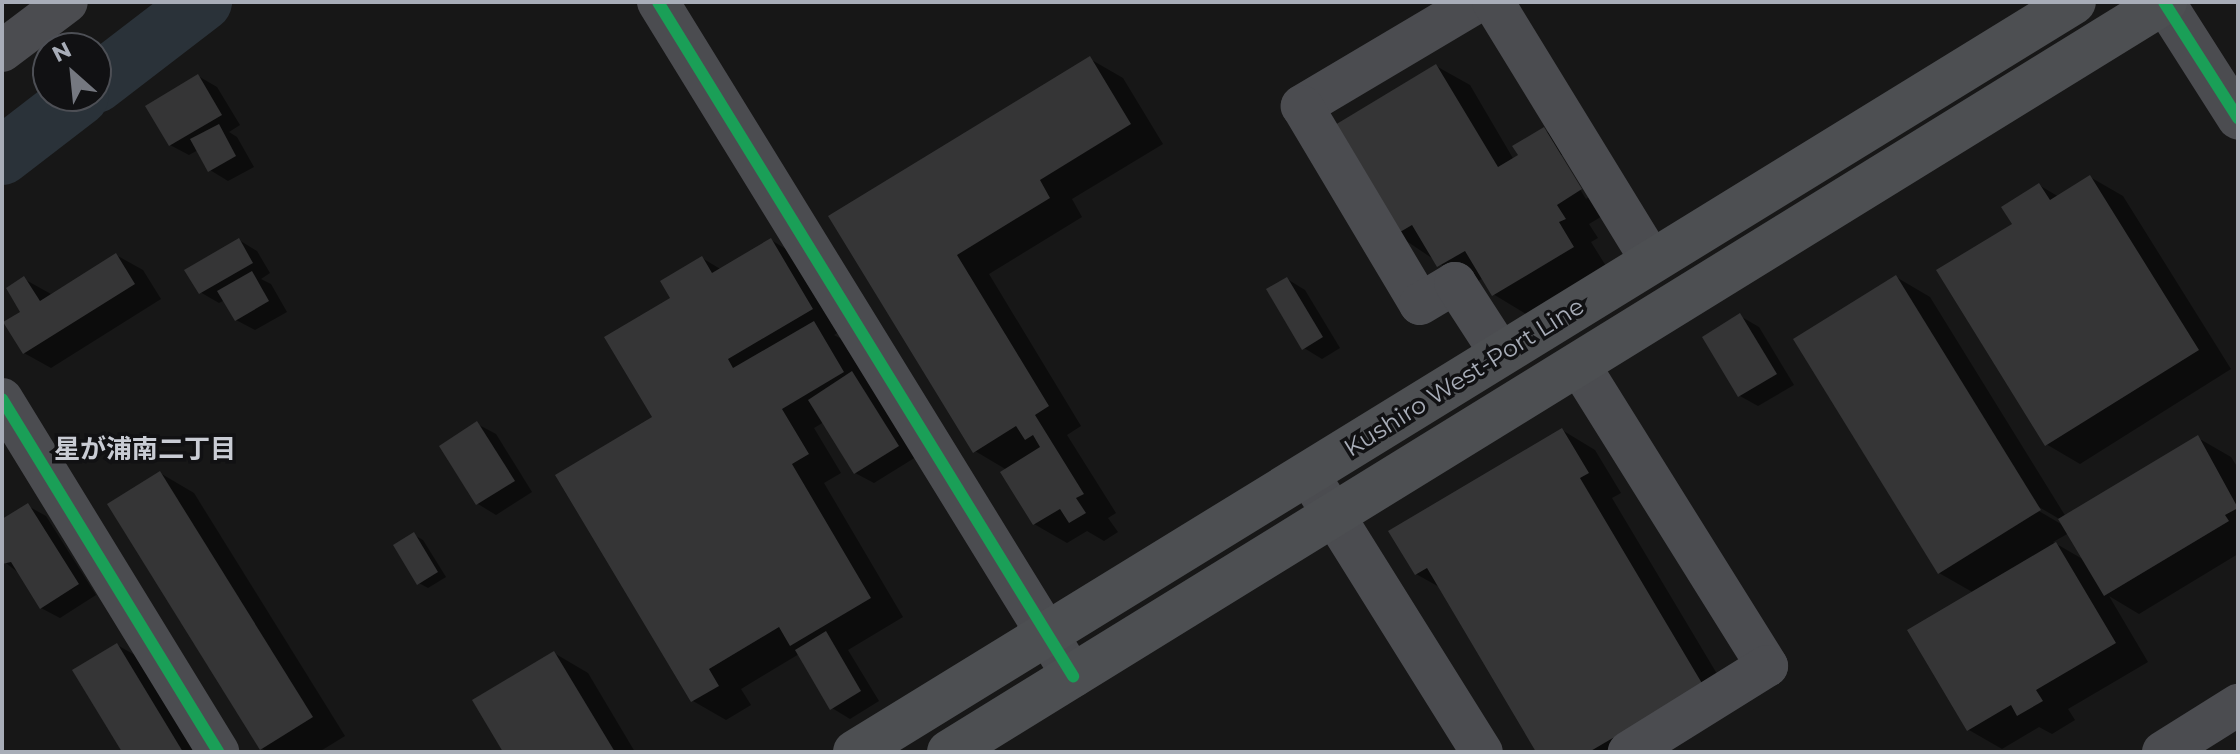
<!DOCTYPE html>
<meta charset="utf-8">
<style>
body{margin:0}
#map{position:relative;width:2240px;height:754px;overflow:hidden;background:#171717;font-family:Montserrat,"Noto Sans JP",sans-serif}
div>[style]{position:absolute}
[style*='--x']{left:calc(var(--x)*1px);top:calc(var(--y)*1px);width:calc(var(--w)*1px);rotate:calc(var(--a)*1deg)}
.shadow>*{inset:0;background:#0007}
.river>*{height:58px;margin:-29px;padding:0 29px;transform-origin:29px;border-radius:29px;background:#2a3239}
.building>*{inset:0;background:#353536}
.minor>*{height:42px;margin:-21px;padding:0 21px;transform-origin:21px;border-radius:21px;background:#4b4c50}
.major>*{height:44px;margin:-22px;padding:0 22px;transform-origin:22px;border-radius:22px;background:#4d4f52}
.cycleway>*{height:12px;margin:-6px;padding:0 6px;transform-origin:6px;border-radius:6px;background:#1a9f57}
span{translate:-50% -50%;white-space:nowrap;text-align:center;line-height:1.15;-webkit-text-stroke:7px #111113;paint-order:stroke}
.street-label{font-size:24px;color:#a8adb8}
.neighbourhood-label{font-size:26px;color:#c9ccd4;font-weight:700}
.frame{position:absolute;inset:0;border:4px solid #a8adb8;pointer-events:none}
.north{position:absolute;left:32px;top:32px;width:80px;height:80px;box-sizing:border-box;background:#111113;border:2px solid #4d4f55;border-radius:50%;rotate:333deg;font-size:22px;font-weight:700;line-height:32px;text-align:center;color:#a8adb8}
.north::after{content:'';display:block;margin:auto;width:28px;height:36px;background:#757880;clip-path:polygon(50% 0,100% 100%,50% 72%,0 100%)}
</style>
<div id="map">
<div class="shadow">
<i style="clip-path:polygon(1090px 59px,1123px 78px,1163px 144px,1072px 199px,1082px 217px,989px 274px,1081px 426px,1067px 435px,1116px 513px,1108px 518px,1118px 532px,1104px 541px,1087px 531px,1067px 543px,1034px 524px,1007px 470px,975px 451px,831px 216px)"></i>
<i style="clip-path:polygon(evenodd,1436px 66px,1470px 85px,1514px 160px,1544px 130px,1578px 149px,1614px 209px,1589px 224px,1598px 238px,1591px 242px,1606px 266px,1526px 314px,1493px 294px,1483px 278px,1472px 285px,1396px 234px,1436px 66px,1559px 155px,1564px 155px,1589px 197px,1586px 199px,1559px 155px)"></i>
<i style="clip-path:polygon(198px 76px,217px 87px,240px 125px,229px 132px,237px 137px,254px 167px,228px 181px,210px 170px,198px 150px,189px 155px,170px 145px)"></i>
<i style="clip-path:polygon(2090px 177px,2123px 196px,2231px 369px,2080px 464px,2046px 444px,2014px 224px,2039px 185px,2059px 197px)"></i>
<i style="clip-path:polygon(239px 240px,257px 251px,270px 273px,261px 279px,271px 284px,287px 312px,255px 330px,236px 320px,225px 300px,219px 303px,200px 292px)"></i>
<i style="clip-path:polygon(771px 240px,804px 260px,845px 328px,834px 335px,847px 342px,916px 457px,874px 483px,855px 473px,824px 422px,814px 428px,841px 473px,824px 483px,903px 617px,848px 650px,879px 701px,850px 719px,832px 708px,799px 654px,741px 689px,751px 705px,726px 720px,693px 701px,654px 418px,673px 299px,702px 258px,722px 270px)"></i>
<i style="clip-path:polygon(116px 255px,143px 270px,161px 299px,51px 368px,24px 353px,24px 279px,51px 294px)"></i>
<i style="clip-path:polygon(evenodd,1896px 277px,1930px 297px,2066px 517px,2198px 438px,2231px 457px,2238px 468px,2238px 554px,2139px 614px,2109px 596px,2148px 662px,2068px 709px,2075px 720px,2052px 734px,2039px 727px,2002px 749px,1969px 730px,1974px 593px,1939px 573px,1896px 277px,2034px 504px,2061px 520px,2061px 524px,2032px 507px,2034px 504px,1896px 277px,2069px 533px,2086px 561px,2053px 542px,2069px 533px)"></i>
<i style="clip-path:polygon(1287px 279px,1305px 290px,1340px 348px,1322px 359px,1304px 348px)"></i>
<i style="clip-path:polygon(1740px 316px,1759px 327px,1794px 385px,1758px 406px,1740px 396px)"></i>
<i style="clip-path:polygon(477px 424px,496px 434px,532px 492px,496px 515px,478px 504px)"></i>
<i style="clip-path:polygon(1562px 430px,1595px 450px,1621px 493px,1612px 498px,1735px 704px,1654px 752px,1539px 752px,1441px 588px,1416px 574px)"></i>
<i style="clip-path:polygon(160px 473px,194px 493px,345px 736px,319px 752px,268px 752px,261px 748px)"></i>
<i style="clip-path:polygon(28px 506px,46px 516px,96px 595px,60px 618px,41px 608px,20px 574px,2px 560px,2px 522px)"></i>
<i style="clip-path:polygon(414px 535px,423px 540px,446px 577px,428px 588px,419px 583px)"></i>
<i style="clip-path:polygon(117px 645px,144px 660px,199px 752px,124px 752px)"></i>
<i style="clip-path:polygon(554px 653px,588px 673px,635px 752px,505px 752px)"></i>
</div>
<div class="river">
<i style="--x:96;--y:84;--w:135;--a:-37.5"></i>
<i style="--x:2;--y:156;--w:98;--a:-37.6"></i>
</div>
<div class="building">
<i style="clip-path:polygon(1090px 56px,1131px 124px,1040px 180px,1050px 198px,957px 255px,1049px 406px,1035px 415px,1084px 494px,1076px 498px,1086px 513px,1069px 523px,1060px 509px,1033px 525px,1000px 472px,1040px 447px,1033px 435px,1025px 440px,1016px 426px,973px 453px,828px 216px)"></i>
<i style="clip-path:polygon(1436px 64px,1498px 167px,1518px 155px,1512px 146px,1544px 127px,1582px 189px,1557px 205px,1566px 219px,1559px 222px,1574px 247px,1492px 296px,1465px 251px,1437px 267px,1412px 225px,1395px 235px,1330px 128px)"></i>
<i style="clip-path:polygon(198px 74px,222px 115px,169px 146px,145px 106px)"></i>
<i style="clip-path:polygon(219px 124px,236px 156px,208px 172px,190px 139px)"></i>
<i style="clip-path:polygon(2090px 175px,2199px 350px,2045px 446px,1936px 270px,2012px 224px,2001px 207px,2039px 183px,2050px 200px)"></i>
<i style="clip-path:polygon(239px 238px,253px 263px,199px 294px,184px 270px)"></i>
<i style="clip-path:polygon(771px 238px,813px 309px,728px 359px,733px 368px,814px 321px,844px 372px,782px 409px,809px 454px,792px 464px,871px 598px,790px 646px,779px 627px,709px 669px,719px 686px,691px 702px,555px 475px,652px 417px,604px 337px,670px 298px,660px 281px,702px 256px,712px 273px)"></i>
<i style="clip-path:polygon(116px 253px,135px 284px,23px 354px,3px 322px,20px 312px,6px 288px,24px 276px,40px 301px)"></i>
<i style="clip-path:polygon(252px 271px,269px 301px,235px 321px,217px 291px)"></i>
<i style="clip-path:polygon(1896px 275px,2041px 510px,1938px 574px,1793px 339px)"></i>
<i style="clip-path:polygon(1287px 277px,1323px 337px,1302px 350px,1266px 289px)"></i>
<i style="clip-path:polygon(1740px 313px,1777px 374px,1738px 397px,1702px 337px)"></i>
<i style="clip-path:polygon(852px 371px,899px 446px,854px 474px,808px 400px)"></i>
<i style="clip-path:polygon(477px 421px,515px 481px,476px 505px,439px 446px)"></i>
<i style="clip-path:polygon(1562px 428px,1589px 473px,1580px 478px,1703px 685px,1589px 752px,1536px 752px,1427px 568px,1415px 575px,1388px 531px)"></i>
<i style="clip-path:polygon(2198px 435px,2238px 508px,2225px 515px,2229px 521px,2104px 596px,2058px 519px)"></i>
<i style="clip-path:polygon(160px 471px,313px 717px,260px 750px,107px 504px)"></i>
<i style="clip-path:polygon(28px 503px,79px 584px,40px 609px,11px 562px,2px 564px,2px 519px)"></i>
<i style="clip-path:polygon(414px 532px,438px 572px,417px 585px,393px 545px)"></i>
<i style="clip-path:polygon(2056px 542px,2116px 643px,2036px 690px,2043px 701px,2017px 716px,2011px 705px,1967px 731px,1907px 630px)"></i>
<i style="clip-path:polygon(826px 631px,861px 691px,830px 710px,795px 650px)"></i>
<i style="clip-path:polygon(117px 643px,183px 752px,122px 752px,72px 670px)"></i>
<i style="clip-path:polygon(554px 651px,615px 752px,503px 752px,472px 700px)"></i>
</div>
<div class="minor">
<i style="--x:658;--y:2;--w:792;--a:58.38"></i>
<i style="--x:1477;--y:2;--w:204;--a:149.3"></i>
<i style="--x:1302;--y:106;--w:230;--a:59.2"></i>
<i style="--x:1420;--y:304;--w:41;--a:-31"></i>
<i style="--x:1455;--y:283;--w:85;--a:57.1"></i>
<i style="--x:1493;--y:2;--w:303;--a:58.5"></i>
<i style="--x:2164;--y:2;--w:138;--a:57.5"></i>
<i style="--x:2;--y:51;--w:81;--a:-37"></i>
<i style="--x:1579;--y:365;--w:355;--a:58"></i>
<i style="--x:1767;--y:666;--w:163;--a:148.1"></i>
<i style="--x:2;--y:399;--w:414;--a:58.5"></i>
<i style="--x:1308;--y:474;--w:328;--a:58"></i>
<i style="--x:2163;--y:752;--w:89;--a:-32.1"></i>
</div>
<div class="major">
<i style="--x:855;--y:752;--w:1431;--a:-31.6"></i>
<i style="--x:949;--y:752;--w:1429;--a:-31.67"></i>
</div>
<div class="cycleway">
<i style="--x:658;--y:2;--w:792;--a:58.38"></i>
<i style="--x:2164;--y:2;--w:138;--a:57.5"></i>
<i style="--x:2;--y:399;--w:414;--a:58.5"></i>
</div>
<div class="street-label">
<span style="left:1464px;top:377px;rotate:-32deg">Kushiro West-Port Line</span>
</div>
<div class="neighbourhood-label">
<span style="left:145px;top:450px">星が浦南二丁目</span>
</div>
<div class="frame"></div>
<div class="north">N</div>
</div>
